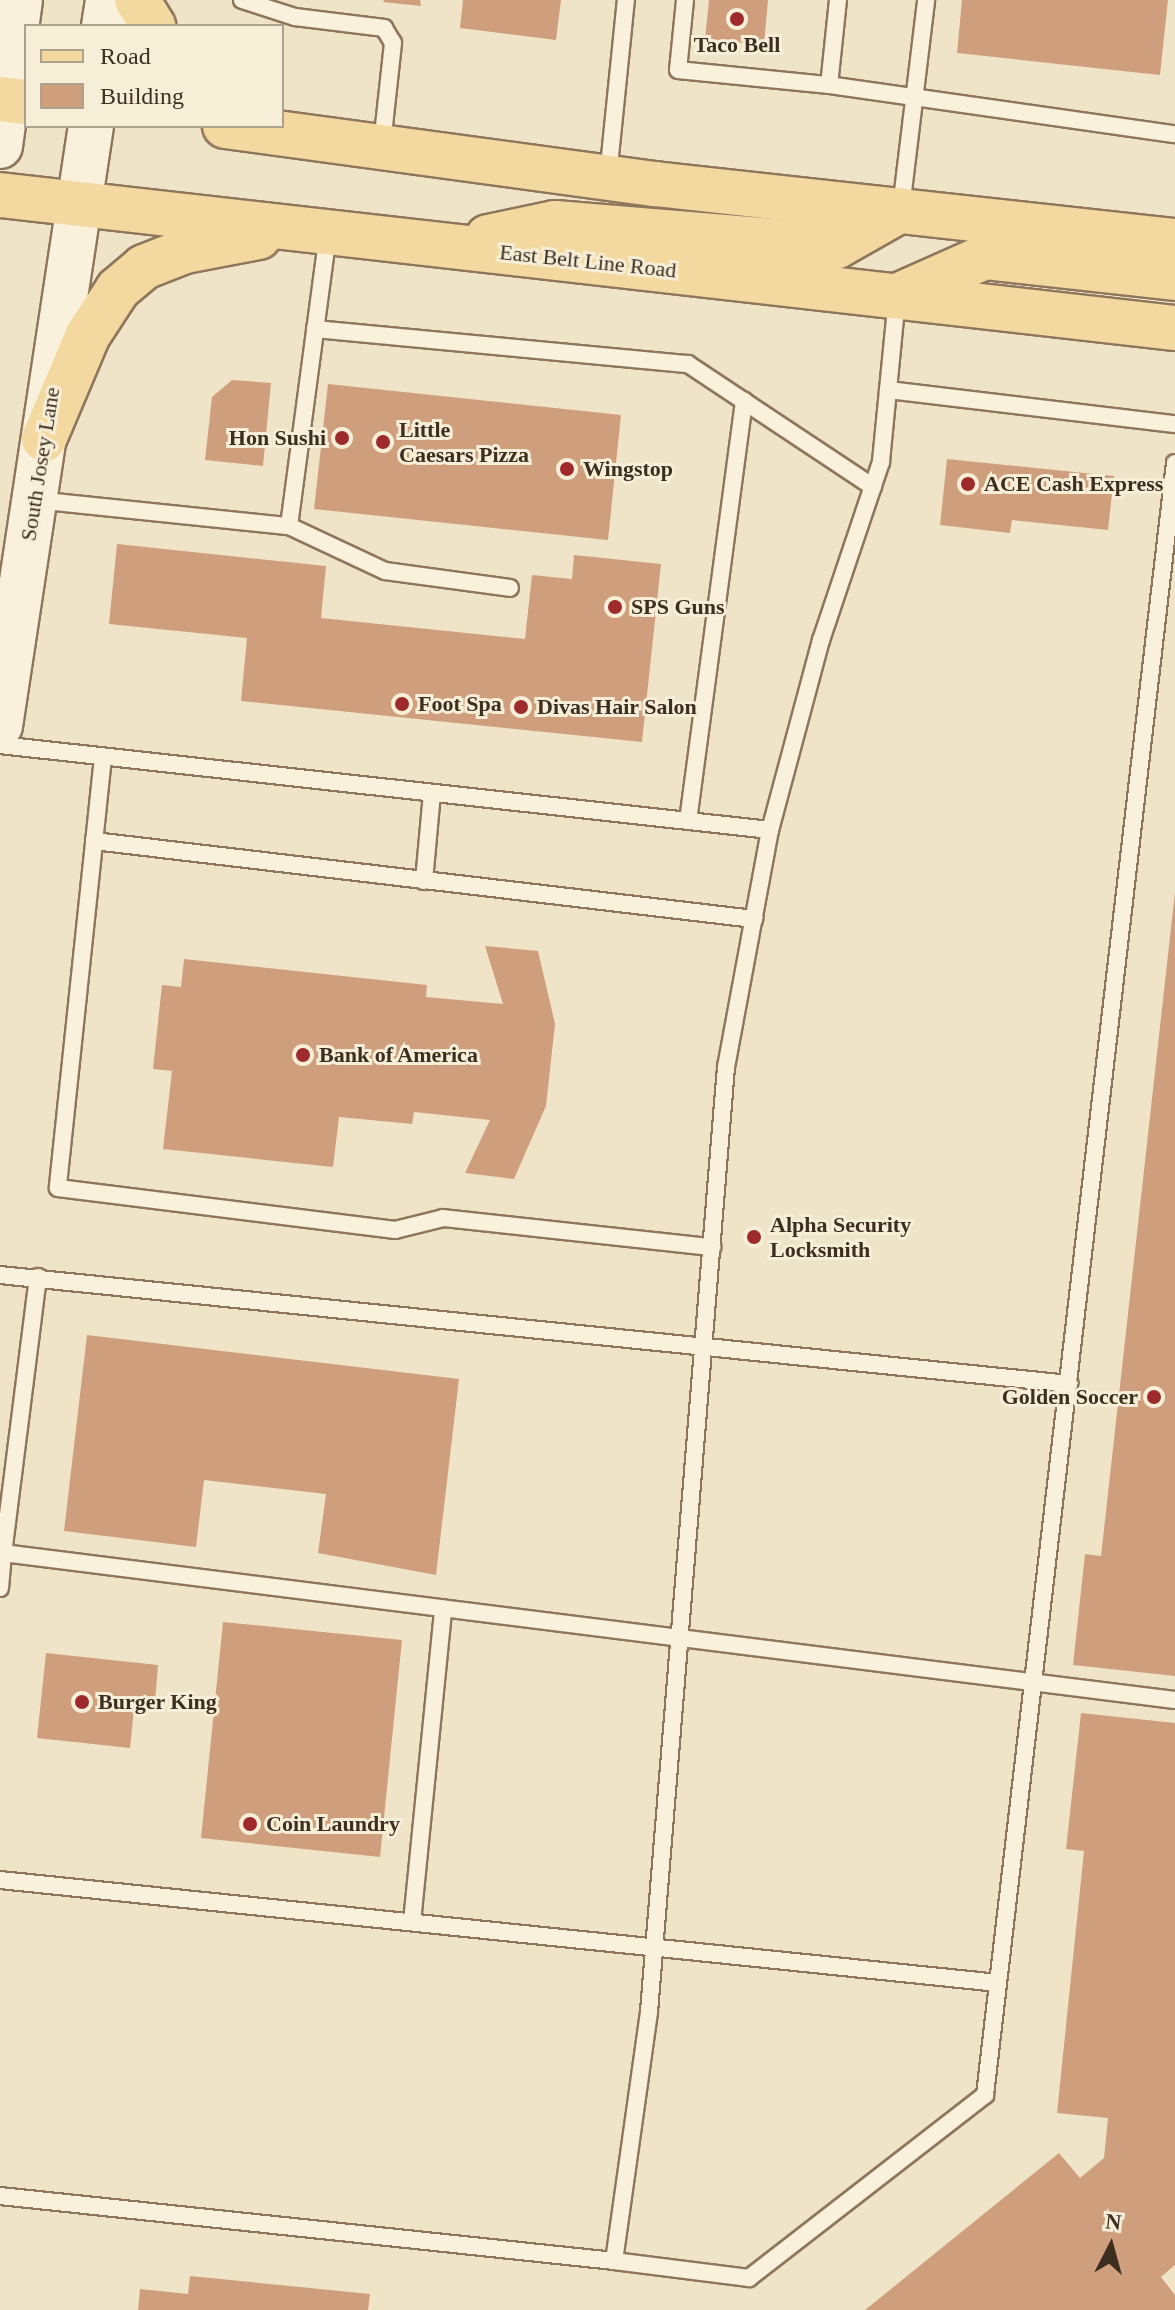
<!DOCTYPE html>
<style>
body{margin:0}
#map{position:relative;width:1175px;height:2310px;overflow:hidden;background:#f0e4c8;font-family:"Times New Roman",serif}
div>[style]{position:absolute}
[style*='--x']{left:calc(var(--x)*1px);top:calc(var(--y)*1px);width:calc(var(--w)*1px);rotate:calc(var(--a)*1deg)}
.building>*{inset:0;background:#cf9f7d}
.roads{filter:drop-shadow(2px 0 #8d765c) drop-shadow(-2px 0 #8d765c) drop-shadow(0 2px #8d765c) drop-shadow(0 -2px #8d765c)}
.lane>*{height:16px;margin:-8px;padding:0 8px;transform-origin:8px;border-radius:8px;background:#faf1dc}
.secondary>*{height:44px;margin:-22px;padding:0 22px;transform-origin:22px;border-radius:22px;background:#faf1dc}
.primary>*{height:44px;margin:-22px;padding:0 22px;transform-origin:22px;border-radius:22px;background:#f3d9a0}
.dots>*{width:22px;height:22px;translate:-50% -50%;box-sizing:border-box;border:4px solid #f7eed8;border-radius:50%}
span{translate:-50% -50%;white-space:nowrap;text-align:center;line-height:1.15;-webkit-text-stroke:6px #f7eed8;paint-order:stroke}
.poi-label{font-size:22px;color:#3d2e20;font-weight:700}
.left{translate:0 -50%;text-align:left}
.right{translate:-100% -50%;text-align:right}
.street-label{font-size:22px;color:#3d2e20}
.legend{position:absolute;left:24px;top:24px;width:260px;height:104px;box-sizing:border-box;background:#f7eed8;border:2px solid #ada18e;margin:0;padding:10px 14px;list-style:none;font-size:24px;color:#3d2e20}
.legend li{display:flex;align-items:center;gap:16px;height:40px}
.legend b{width:40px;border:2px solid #ada18e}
.north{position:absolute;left:1071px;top:2206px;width:80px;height:80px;-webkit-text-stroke:6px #f7eed8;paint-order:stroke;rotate:6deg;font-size:22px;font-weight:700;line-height:32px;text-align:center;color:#3d2e20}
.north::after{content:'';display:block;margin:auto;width:28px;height:36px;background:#3d2e20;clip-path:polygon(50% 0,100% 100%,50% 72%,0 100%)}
</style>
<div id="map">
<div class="building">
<i style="clip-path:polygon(384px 0,420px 0,421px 6px,383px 2px)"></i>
<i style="clip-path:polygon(463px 0,561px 0,556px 40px,460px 28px)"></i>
<i style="clip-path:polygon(709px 0,768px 0,764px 45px,705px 39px)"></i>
<i style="clip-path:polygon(962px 0,1168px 0,1160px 75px,957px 53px)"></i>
<i style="clip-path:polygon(232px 380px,271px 383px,263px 466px,205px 460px,212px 397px)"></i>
<i style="clip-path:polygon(328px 384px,621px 415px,608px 540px,314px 509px)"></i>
<i style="clip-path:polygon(947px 459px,1114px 476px,1108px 530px,1012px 520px,1010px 533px,940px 525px)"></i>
<i style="clip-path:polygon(117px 544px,326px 566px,321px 618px,525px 639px,532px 575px,572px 579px,574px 555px,661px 564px,642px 742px,241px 701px,247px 638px,109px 624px)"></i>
<i style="clip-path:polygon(1175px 892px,1175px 1676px,1073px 1665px,1085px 1554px,1101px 1556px)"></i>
<i style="clip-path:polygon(485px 946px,538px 951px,555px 1024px,546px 1106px,514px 1179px,465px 1173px,490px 1120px,414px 1112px,412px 1124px,339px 1117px,333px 1167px,163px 1149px,172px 1071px,153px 1069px,162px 985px,181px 987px,184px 959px,427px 985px,426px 997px,503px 1004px)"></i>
<i style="clip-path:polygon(87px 1335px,459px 1379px,436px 1575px,318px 1553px,326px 1494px,204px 1480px,196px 1547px,64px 1531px)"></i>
<i style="clip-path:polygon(223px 1622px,402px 1640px,380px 1857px,201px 1838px)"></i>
<i style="clip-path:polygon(46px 1653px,158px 1665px,155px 1701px,135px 1699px,130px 1748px,37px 1738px)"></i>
<i style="clip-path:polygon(1081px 1713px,1175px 1723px,1175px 2265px,1161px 2277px,1175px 2295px,1175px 2310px,865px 2310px,1059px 2153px,1080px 2178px,1104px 2158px,1108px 2118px,1057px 2113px,1084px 1851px,1066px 1849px)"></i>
<i style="clip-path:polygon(190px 2276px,370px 2294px,368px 2310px,138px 2310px,140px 2289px,188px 2294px)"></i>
</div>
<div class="roads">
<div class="lane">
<i style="--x:242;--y:0;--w:56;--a:17.8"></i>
<i style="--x:295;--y:17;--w:90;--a:7"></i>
<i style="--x:384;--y:28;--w:17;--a:59"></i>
<i style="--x:393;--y:43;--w:103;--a:96.2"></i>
<i style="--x:685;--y:0;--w:70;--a:95.7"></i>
<i style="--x:678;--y:70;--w:152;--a:5.7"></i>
<i style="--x:838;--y:0;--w:85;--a:96"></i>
<i style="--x:829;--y:85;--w:349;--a:8.1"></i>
<i style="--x:608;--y:176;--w:177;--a:-84.2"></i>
<i style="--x:901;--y:208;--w:209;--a:-83.1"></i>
<i style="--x:897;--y:298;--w:165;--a:95.6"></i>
<i style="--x:881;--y:462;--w:188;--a:108.6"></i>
<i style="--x:821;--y:640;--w:197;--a:105"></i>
<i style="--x:770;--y:830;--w:241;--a:100.5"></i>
<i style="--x:726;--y:1067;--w:948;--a:94.66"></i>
<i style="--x:649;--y:2012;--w:251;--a:98"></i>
<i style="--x:614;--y:2261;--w:136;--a:7.2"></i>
<i style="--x:749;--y:2278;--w:299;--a:-37.8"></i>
<i style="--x:985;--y:2095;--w:1643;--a:-83.36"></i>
<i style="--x:315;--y:329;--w:375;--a:5.4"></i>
<i style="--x:688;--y:364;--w:222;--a:33.6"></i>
<i style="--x:888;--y:390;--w:289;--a:6.8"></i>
<i style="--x:36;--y:500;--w:254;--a:5.9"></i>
<i style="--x:289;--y:526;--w:295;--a:-82.4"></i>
<i style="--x:289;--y:526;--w:106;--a:25.1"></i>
<i style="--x:385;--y:571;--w:126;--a:7.7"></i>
<i style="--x:0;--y:745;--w:775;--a:6.3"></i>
<i style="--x:103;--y:757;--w:433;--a:96"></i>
<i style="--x:58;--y:1188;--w:340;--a:7.1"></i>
<i style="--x:395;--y:1230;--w:49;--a:-14"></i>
<i style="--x:443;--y:1218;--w:271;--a:6.2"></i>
<i style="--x:688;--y:821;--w:424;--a:-82.4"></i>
<i style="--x:94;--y:841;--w:665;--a:6.74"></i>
<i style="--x:424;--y:881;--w:88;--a:-84.8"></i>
<i style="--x:0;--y:1275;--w:1075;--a:5.82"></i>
<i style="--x:38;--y:1277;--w:278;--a:97.2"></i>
<i style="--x:3;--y:1553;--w:1181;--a:7.15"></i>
<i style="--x:0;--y:1588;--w:35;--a:-85"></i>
<i style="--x:0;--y:1880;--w:1003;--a:5.89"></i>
<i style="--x:412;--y:1922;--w:315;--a:-84.3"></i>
<i style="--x:0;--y:2196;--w:617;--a:6.04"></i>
</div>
<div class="secondary">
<i style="--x:104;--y:26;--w:26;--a:-81"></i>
<i style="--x:0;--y:146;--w:147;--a:-82.2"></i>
<i style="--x:0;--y:726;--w:607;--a:-81.38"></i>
</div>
<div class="primary">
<i style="--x:137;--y:0;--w:31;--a:58"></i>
<i style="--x:0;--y:99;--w:26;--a:7"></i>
<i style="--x:225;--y:126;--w:434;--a:7.7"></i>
<i style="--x:655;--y:184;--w:523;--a:6.26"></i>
<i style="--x:0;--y:195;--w:1183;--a:6.46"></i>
<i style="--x:488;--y:237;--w:68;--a:-11.8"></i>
<i style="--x:555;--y:223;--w:283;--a:4.7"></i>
<i style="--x:837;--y:246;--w:73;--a:-29.4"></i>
<i style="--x:897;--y:296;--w:96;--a:-23.9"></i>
<i style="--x:985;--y:257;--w:191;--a:6.3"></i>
<i style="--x:44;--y:439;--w:113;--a:-67.1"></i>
<i style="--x:88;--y:335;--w:55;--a:-56.9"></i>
<i style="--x:118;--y:289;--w:34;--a:-40"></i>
<i style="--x:144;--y:267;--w:44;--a:-21.3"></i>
<i style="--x:185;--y:251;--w:75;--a:-10.7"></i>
</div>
</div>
<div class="dots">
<i style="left:737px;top:19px;background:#9e2a2b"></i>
<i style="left:342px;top:438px;background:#9e2a2b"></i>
<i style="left:383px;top:442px;background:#9e2a2b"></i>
<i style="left:567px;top:469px;background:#9e2a2b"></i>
<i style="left:968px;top:484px;background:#9e2a2b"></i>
<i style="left:615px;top:607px;background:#9e2a2b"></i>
<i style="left:402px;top:704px;background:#9e2a2b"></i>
<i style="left:521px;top:707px;background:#9e2a2b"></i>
<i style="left:303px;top:1055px;background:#9e2a2b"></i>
<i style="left:754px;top:1237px;background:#9e2a2b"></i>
<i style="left:1154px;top:1397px;background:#9e2a2b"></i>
<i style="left:82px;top:1702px;background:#9e2a2b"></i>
<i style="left:250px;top:1824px;background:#9e2a2b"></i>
</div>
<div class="poi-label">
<span style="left:737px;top:45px">Taco Bell</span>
<span class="left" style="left:399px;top:442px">Little<br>Caesars Pizza</span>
<span class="right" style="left:326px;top:438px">Hon Sushi</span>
<span class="left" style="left:583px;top:469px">Wingstop</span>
<span class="left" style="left:984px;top:484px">ACE Cash Express</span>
<span class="left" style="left:631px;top:607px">SPS Guns</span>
<span class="left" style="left:418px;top:704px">Foot Spa</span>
<span class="left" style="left:537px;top:707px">Divas Hair Salon</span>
<span class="left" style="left:319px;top:1055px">Bank of America</span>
<span class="left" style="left:770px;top:1237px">Alpha Security<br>Locksmith</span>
<span class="right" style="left:1138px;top:1397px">Golden Soccer</span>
<span class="left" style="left:98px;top:1702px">Burger King</span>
<span class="left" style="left:266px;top:1824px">Coin Laundry</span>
</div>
<div class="street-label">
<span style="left:588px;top:261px;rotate:6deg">East Belt Line Road</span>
<span style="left:40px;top:464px;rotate:-81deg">South Josey Lane</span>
</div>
<ul class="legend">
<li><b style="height:10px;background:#f3d9a0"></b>Road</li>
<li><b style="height:22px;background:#cf9f7d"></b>Building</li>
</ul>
<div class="north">N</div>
</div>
